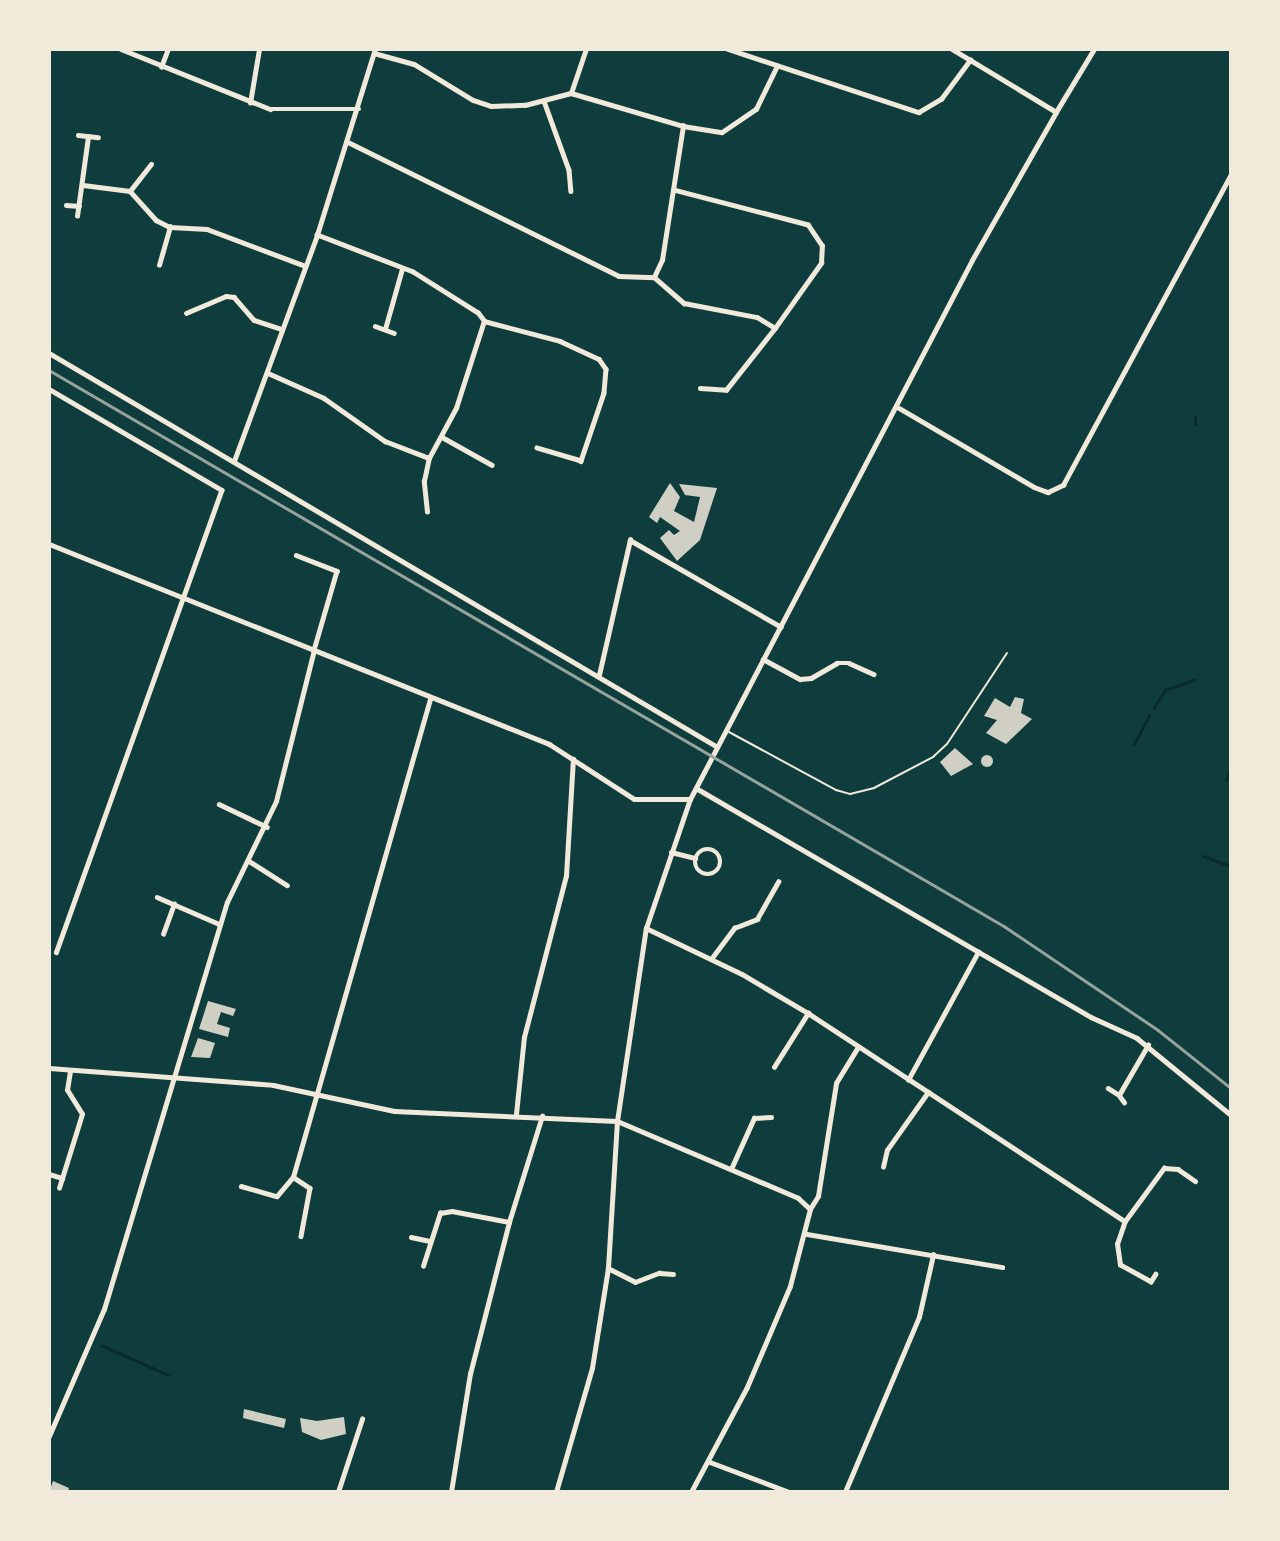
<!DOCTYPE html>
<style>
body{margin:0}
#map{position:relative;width:1280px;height:1541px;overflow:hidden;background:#0f3d3e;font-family:Poppins,sans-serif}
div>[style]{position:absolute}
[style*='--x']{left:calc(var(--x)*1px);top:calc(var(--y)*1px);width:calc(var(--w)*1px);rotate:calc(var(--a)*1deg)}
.stream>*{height:2.5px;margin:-1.25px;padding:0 1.25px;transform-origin:1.25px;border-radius:1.25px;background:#0a2a2b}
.building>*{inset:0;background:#cfcfc3}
.round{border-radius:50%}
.service>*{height:2px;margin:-1px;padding:0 1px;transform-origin:1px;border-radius:1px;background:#f1e9da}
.minor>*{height:4.5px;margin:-2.25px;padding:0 2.25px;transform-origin:2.25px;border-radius:2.25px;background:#f1e9da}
.minor>.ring{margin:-2.25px;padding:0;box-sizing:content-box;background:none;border:4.5px solid #f1e9da;border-radius:50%}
.tertiary>*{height:5px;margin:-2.5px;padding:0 2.5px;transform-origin:2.5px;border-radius:2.5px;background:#f1e9da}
.rail>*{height:2.5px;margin:-1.25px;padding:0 1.25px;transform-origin:1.25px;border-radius:1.25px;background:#97a49c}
span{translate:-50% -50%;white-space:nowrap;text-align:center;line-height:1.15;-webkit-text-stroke:7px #f1e9da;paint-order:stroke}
.frame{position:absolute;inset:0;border:51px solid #f1e9da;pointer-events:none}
</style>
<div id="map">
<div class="stream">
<i style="--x:1195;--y:425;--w:8;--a:-90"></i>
<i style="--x:1154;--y:708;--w:21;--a:-59"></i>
<i style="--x:1165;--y:690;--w:31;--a:-19"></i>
<i style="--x:1134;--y:744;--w:32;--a:-62"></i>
<i style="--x:1226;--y:780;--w:14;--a:-69"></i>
<i style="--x:1203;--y:856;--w:30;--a:20"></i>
<i style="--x:101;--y:1345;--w:73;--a:24.1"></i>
</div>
<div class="building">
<i style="clip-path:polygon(670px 483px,680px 497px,674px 511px,694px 522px,700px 497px,685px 495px,679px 484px,717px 488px,700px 540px,677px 561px,660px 538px,669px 530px,674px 535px,680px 531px,660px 517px,657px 523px,649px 517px)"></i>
<i style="clip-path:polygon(1015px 697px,1024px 699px,1021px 713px,1032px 719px,1006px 744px,986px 733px,997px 720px,984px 716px,995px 698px,1010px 707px)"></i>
<i style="clip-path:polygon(955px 748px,973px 764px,951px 776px,940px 762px)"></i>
<i class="round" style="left:981px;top:755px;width:12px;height:12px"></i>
<i style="clip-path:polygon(208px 1001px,236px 1009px,233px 1016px,221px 1012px,217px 1024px,230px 1028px,228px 1037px,199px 1029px)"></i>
<i style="clip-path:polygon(198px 1038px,215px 1043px,210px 1058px,191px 1057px)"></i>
<i style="clip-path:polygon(244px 1409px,286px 1419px,284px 1428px,243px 1418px)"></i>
<i style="clip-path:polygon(344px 1417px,346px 1434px,321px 1440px,302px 1432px,300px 1418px,317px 1421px)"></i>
<i style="clip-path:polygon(53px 1481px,69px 1488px,68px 1492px,49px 1492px)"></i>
</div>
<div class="service">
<i style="--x:729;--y:732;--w:122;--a:28.5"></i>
<i style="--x:836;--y:790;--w:15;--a:16"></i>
<i style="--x:850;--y:794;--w:25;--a:-14"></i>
<i style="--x:874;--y:788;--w:67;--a:-27.7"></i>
<i style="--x:933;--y:757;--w:19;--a:-43"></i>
<i style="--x:947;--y:744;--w:109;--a:-56.6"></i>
</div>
<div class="minor">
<i style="--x:121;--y:49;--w:161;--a:21.9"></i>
<i style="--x:270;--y:109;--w:89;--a:0"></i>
<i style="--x:728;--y:49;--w:201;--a:18.3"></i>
<i style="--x:919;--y:112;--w:26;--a:-31"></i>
<i style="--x:941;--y:99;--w:49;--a:-53.4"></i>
<i style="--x:374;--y:53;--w:41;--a:15.4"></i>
<i style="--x:414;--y:64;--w:69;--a:31.4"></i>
<i style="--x:473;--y:100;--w:19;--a:18"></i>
<i style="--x:491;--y:106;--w:34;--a:-2"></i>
<i style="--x:525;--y:105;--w:48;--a:-14.6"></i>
<i style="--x:571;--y:93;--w:117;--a:16.4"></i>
<i style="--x:683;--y:126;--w:39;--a:9"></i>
<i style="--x:722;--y:132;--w:41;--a:-34.1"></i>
<i style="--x:756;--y:109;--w:48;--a:-64"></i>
<i style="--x:161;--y:67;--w:19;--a:-69"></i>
<i style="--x:571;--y:93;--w:46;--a:-71.2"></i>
<i style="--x:544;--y:101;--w:73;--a:70.1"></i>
<i style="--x:569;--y:170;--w:21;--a:85"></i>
<i style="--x:250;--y:103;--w:55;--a:-80.5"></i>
<i style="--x:1056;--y:112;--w:74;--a:-58.9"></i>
<i style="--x:78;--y:135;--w:20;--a:6"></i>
<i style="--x:348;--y:142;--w:302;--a:26.3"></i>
<i style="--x:619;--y:276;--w:35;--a:2"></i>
<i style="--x:83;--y:185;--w:47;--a:7.3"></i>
<i style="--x:130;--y:191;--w:39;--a:48"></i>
<i style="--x:156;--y:220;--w:16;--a:27"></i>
<i style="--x:170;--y:227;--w:37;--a:3"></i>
<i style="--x:207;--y:229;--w:103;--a:20.6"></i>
<i style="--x:130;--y:191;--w:34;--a:-52"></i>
<i style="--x:66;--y:205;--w:13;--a:4"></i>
<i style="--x:77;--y:216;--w:80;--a:-82.1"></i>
<i style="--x:159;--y:265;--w:40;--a:-74"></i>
<i style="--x:654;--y:277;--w:40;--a:41"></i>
<i style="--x:684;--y:303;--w:74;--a:10.9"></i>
<i style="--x:757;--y:317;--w:21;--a:31"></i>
<i style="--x:775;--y:328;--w:80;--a:-54.7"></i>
<i style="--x:821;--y:263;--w:17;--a:-87"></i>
<i style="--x:822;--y:246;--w:25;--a:-124"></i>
<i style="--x:808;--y:225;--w:138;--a:-165.4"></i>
<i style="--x:654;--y:277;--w:19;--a:-65"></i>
<i style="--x:662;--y:260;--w:136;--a:-81.1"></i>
<i style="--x:186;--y:313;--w:43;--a:-23"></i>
<i style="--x:226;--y:296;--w:8;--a:7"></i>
<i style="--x:234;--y:297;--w:30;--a:49"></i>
<i style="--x:254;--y:320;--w:28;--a:18"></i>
<i style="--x:484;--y:321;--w:79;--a:14.7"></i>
<i style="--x:560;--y:341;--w:43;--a:24.8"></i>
<i style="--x:599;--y:359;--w:12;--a:55"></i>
<i style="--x:606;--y:369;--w:24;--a:95"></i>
<i style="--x:604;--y:393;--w:72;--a:108.7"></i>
<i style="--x:581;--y:461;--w:46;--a:-163.5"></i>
<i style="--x:375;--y:326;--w:20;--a:20"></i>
<i style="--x:385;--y:329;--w:62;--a:-74.2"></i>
<i style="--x:49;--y:353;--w:774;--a:30.51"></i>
<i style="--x:268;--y:373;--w:61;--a:24.1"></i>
<i style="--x:324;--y:398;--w:75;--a:35.2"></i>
<i style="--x:385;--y:441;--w:47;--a:21.1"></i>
<i style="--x:429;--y:458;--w:57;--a:-61.6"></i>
<i style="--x:456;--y:408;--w:91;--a:-72.2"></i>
<i style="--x:484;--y:321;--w:10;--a:-127"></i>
<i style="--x:478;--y:313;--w:77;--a:-147.8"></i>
<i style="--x:413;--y:272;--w:103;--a:-158.9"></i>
<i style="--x:700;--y:388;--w:26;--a:4"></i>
<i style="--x:726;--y:390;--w:79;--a:-51.7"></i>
<i style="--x:49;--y:389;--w:200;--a:30.3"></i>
<i style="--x:222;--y:490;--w:491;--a:109.7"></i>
<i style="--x:899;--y:408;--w:156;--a:30.3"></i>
<i style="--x:1034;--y:487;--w:15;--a:20"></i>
<i style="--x:1048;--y:492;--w:17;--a:-25"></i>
<i style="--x:1063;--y:485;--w:353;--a:-61.6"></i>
<i style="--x:442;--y:437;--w:57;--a:29.2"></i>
<i style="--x:234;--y:461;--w:241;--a:-69.8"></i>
<i style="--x:317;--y:235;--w:195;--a:-72.7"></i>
<i style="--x:427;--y:512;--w:31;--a:-96"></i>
<i style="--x:424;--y:481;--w:24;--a:-78"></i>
<i style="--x:296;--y:555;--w:44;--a:21.3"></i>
<i style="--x:337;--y:571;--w:82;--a:106.2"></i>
<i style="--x:763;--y:659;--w:42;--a:28.4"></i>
<i style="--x:800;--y:679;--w:11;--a:-5"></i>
<i style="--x:811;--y:678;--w:30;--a:-30"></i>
<i style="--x:837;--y:663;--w:12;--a:0"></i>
<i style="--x:849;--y:663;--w:27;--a:24"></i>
<i style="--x:599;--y:675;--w:139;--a:-77.1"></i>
<i style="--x:630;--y:540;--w:174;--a:29.9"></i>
<i style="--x:696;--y:788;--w:457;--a:30.1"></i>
<i style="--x:1091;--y:1017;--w:51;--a:24.5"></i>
<i style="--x:1137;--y:1038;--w:122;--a:39.3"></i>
<i style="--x:219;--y:804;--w:53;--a:25.6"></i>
<i class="ring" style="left:695px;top:849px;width:21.5px;height:21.5px"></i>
<i style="--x:671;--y:852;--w:25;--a:14"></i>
<i style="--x:249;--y:861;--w:45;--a:32.3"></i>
<i style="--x:157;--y:897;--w:68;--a:23.5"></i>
<i style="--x:646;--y:928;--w:106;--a:25.6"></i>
<i style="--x:742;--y:974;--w:77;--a:30.6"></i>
<i style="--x:808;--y:1013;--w:379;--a:33.3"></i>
<i style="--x:163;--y:934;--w:32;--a:-70"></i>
<i style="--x:711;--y:959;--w:39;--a:-53"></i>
<i style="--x:734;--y:928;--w:25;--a:-21"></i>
<i style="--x:757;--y:919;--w:43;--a:-60.4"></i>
<i style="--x:774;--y:1067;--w:64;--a:-57.8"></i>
<i style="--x:908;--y:1080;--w:146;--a:-61.3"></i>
<i style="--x:1108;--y:1088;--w:13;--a:32"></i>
<i style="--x:1119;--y:1095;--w:58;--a:-59.9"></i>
<i style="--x:1119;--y:1095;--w:9;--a:54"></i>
<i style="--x:516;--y:1114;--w:77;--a:-84.1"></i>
<i style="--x:524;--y:1037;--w:166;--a:-75.4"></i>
<i style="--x:566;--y:876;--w:117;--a:-86.6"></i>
<i style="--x:883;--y:1167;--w:17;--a:-77"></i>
<i style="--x:887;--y:1150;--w:71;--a:-54.7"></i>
<i style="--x:731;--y:1169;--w:56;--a:-65.7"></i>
<i style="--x:754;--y:1118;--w:17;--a:-3"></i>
<i style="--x:49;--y:1174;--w:14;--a:17"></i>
<i style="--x:293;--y:1177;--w:20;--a:33"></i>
<i style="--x:310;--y:1188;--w:49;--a:100.6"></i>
<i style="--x:241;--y:1186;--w:37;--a:16"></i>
<i style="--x:277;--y:1196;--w:25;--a:-50"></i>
<i style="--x:293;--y:1177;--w:498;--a:-74"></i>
<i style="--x:59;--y:1188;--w:77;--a:-72.7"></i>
<i style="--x:82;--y:1114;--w:28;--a:-122"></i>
<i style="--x:67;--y:1090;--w:18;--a:-81"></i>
<i style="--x:810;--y:1209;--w:15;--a:-58"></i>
<i style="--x:818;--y:1196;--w:114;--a:-80.9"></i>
<i style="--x:836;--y:1083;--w:42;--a:-58.6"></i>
<i style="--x:807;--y:1234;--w:198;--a:9.6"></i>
<i style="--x:411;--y:1237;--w:19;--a:12"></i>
<i style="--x:423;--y:1266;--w:56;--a:-72.2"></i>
<i style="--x:440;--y:1213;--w:12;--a:-9"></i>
<i style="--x:452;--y:1211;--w:58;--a:10.9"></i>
<i style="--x:608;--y:1268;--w:30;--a:27"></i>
<i style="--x:635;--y:1282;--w:26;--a:-21"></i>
<i style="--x:659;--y:1273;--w:14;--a:4"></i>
<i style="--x:1156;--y:1274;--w:9;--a:122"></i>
<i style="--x:1151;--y:1282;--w:35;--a:-151"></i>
<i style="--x:1120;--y:1265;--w:21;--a:-98"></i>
<i style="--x:1117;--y:1244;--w:24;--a:-71"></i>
<i style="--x:1125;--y:1221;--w:66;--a:-53.7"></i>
<i style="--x:1164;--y:1168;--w:14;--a:4"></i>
<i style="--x:1178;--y:1169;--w:21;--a:35"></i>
<i style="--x:710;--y:1462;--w:85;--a:20.8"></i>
<i style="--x:338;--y:1492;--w:77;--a:-71.8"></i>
<i style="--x:451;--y:1492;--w:120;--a:-80.9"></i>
<i style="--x:470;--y:1374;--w:157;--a:-75.6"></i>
<i style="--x:509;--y:1222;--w:111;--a:-72.7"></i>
<i style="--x:556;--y:1492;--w:129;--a:-73.8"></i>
<i style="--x:592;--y:1368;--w:101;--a:-80.9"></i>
<i style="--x:608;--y:1268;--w:147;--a:-86.5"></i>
<i style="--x:845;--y:1492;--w:190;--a:-67.1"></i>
<i style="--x:919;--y:1317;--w:64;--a:-77.3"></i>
</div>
<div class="tertiary">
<i style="--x:49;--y:544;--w:539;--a:21.8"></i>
<i style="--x:549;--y:744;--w:101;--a:32.9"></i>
<i style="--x:634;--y:799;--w:56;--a:0"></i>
<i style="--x:49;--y:1068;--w:225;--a:4.3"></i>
<i style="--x:273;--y:1085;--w:124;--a:12.1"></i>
<i style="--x:394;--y:1111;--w:223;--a:2.6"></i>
<i style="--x:617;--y:1121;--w:197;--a:23"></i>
<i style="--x:798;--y:1198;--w:16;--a:43"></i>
<i style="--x:810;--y:1209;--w:80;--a:104.6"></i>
<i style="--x:790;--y:1286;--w:110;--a:113.1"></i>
<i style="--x:747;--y:1387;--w:119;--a:118.1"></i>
<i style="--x:617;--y:1121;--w:195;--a:-81.5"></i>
<i style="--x:646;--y:928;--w:136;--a:-71.2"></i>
<i style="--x:690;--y:799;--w:608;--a:-62.38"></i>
<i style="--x:972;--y:260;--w:170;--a:-60.4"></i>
<i style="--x:1056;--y:112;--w:122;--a:-148.8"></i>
<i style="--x:49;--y:1436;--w:138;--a:-66.6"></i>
<i style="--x:104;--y:1309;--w:425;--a:-73.2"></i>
<i style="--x:227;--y:902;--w:112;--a:-64.1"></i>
<i style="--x:276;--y:801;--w:156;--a:-75.9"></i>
</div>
<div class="rail">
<i style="--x:49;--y:370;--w:1105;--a:30.21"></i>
<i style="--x:1004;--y:926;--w:186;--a:34"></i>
<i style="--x:1158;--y:1030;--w:93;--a:38.5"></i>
</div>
<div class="frame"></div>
</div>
